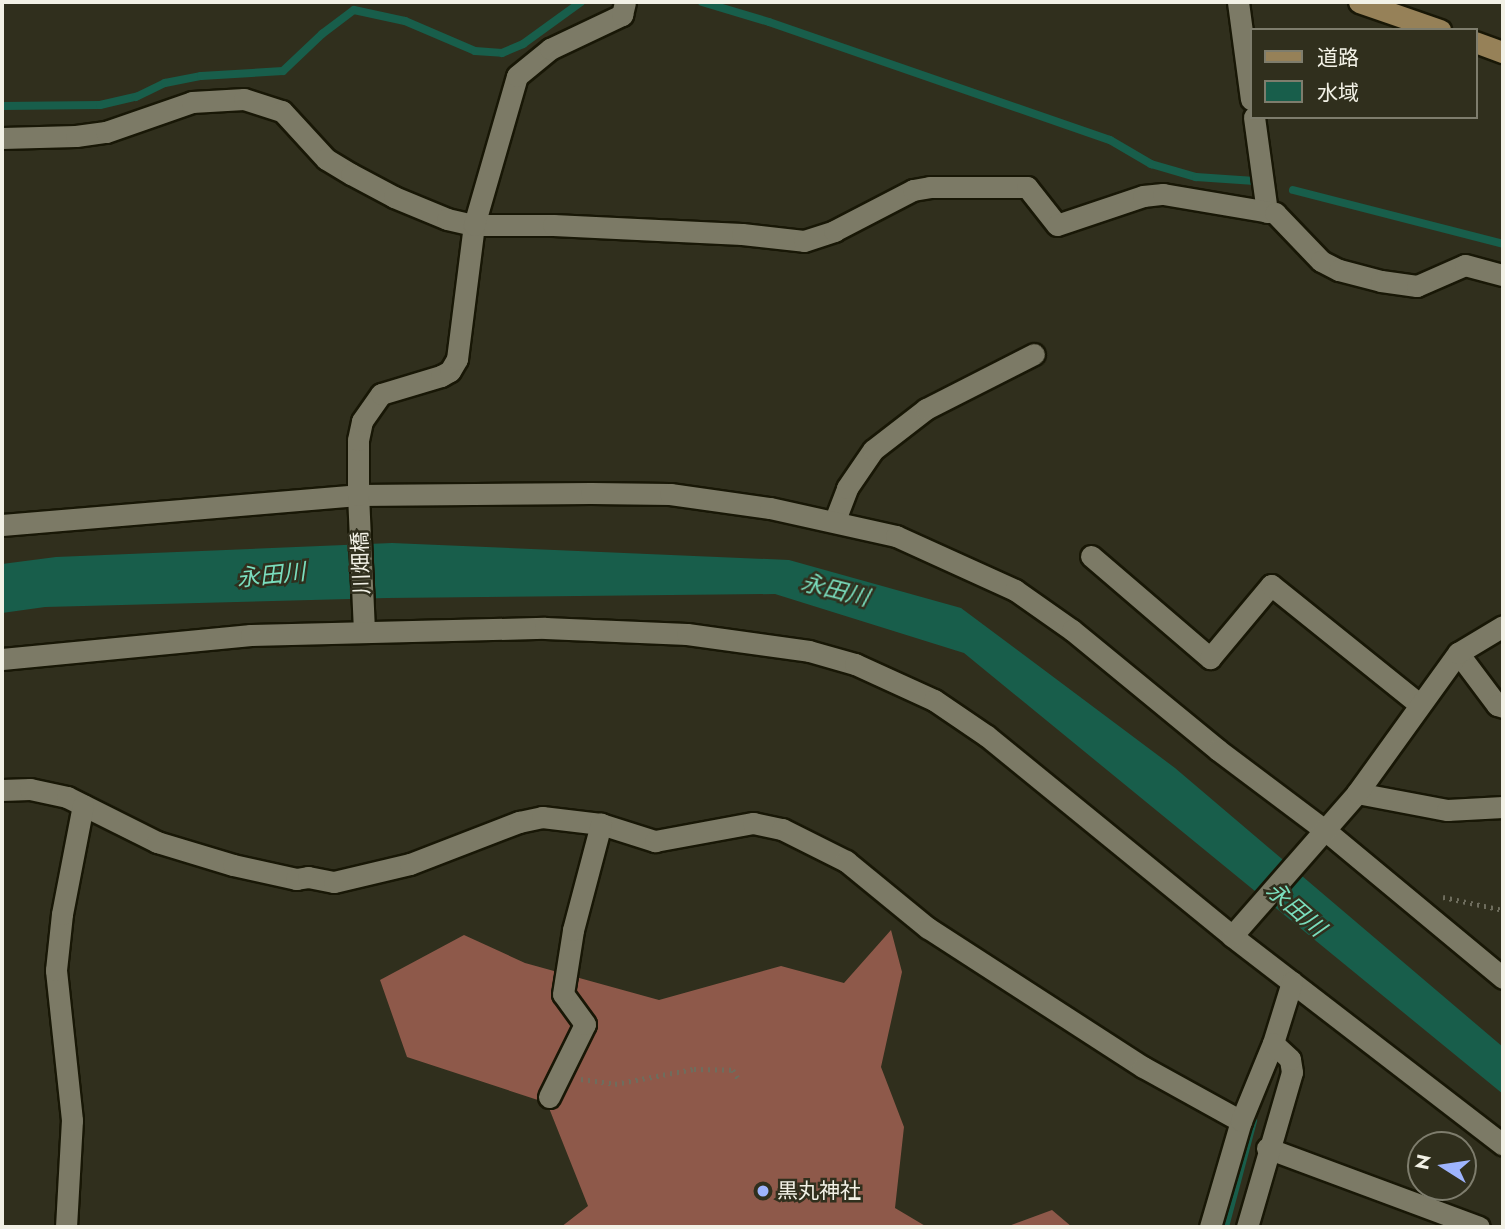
<!DOCTYPE html>
<meta charset="utf-8">
<style>
body{margin:0}
#map{position:relative;width:1505px;height:1229px;overflow:hidden;background:#302f1d;font-family:Jost,"Noto Sans JP",sans-serif}
div>[style]{position:absolute}
[style*='--x']{left:calc(var(--x)*1px);top:calc(var(--y)*1px);width:calc(var(--w)*1px);rotate:calc(var(--a)*1deg)}
.forest>*{inset:0;background:#8e594a}
.water>*{inset:0;background:#185e4b}
.stream>*{height:8px;margin:-4px;padding:0 4px;transform-origin:4px;border-radius:4px;background:#185e4b}
.path>*{height:4.5px;margin-top:-2.25px;transform-origin:0;background:repeating-linear-gradient(90deg,#6e6d5d 0 2px,transparent 0 7px)}
.roads{filter:drop-shadow(2px 0 #181706) drop-shadow(-2px 0 #181706) drop-shadow(0 2px #181706) drop-shadow(0 -2px #181706)}
.street>*{height:21px;margin:-10.5px;padding:0 10.5px;transform-origin:10.5px;border-radius:10.5px;background:#7c7a66}
.secondary>*{height:21px;margin:-10.5px;padding:0 10.5px;transform-origin:10.5px;border-radius:10.5px;background:#968158}
.dots>*{width:19px;height:19px;translate:-50% -50%;box-sizing:border-box;border:4px solid #302f1d;border-radius:50%}
span{translate:-50% -50%;white-space:nowrap;text-align:center;line-height:1.15;-webkit-text-stroke:5px #302f1d;paint-order:stroke}
.street-label{font-size:21px;color:#f2f1e6}
.poi-label{font-size:21px;color:#f2f1e6}
.left{translate:0 -50%;text-align:left}
.water-label{font-size:23px;color:#7addbd;font-style:italic}
.frame{position:absolute;inset:0;border:4px solid #f2f1e6;pointer-events:none}
.legend{position:absolute;left:1250px;top:28px;width:228px;height:91px;box-sizing:border-box;background:#302f1d;border:2px solid #7e7d6d;margin:0;padding:9px 12px;list-style:none;font-size:21px;color:#f2f1e6}
.legend li{display:flex;align-items:center;gap:14px;height:35px}
.legend b{width:35px;border:2px solid #7e7d6d}
.north{position:absolute;left:1407px;top:1131px;width:70px;height:70px;box-sizing:border-box;background:#302f1d;border:2px solid #7e7d6d;border-radius:50%;rotate:282deg;font-size:19px;font-weight:700;line-height:28px;text-align:center;color:#f2f1e6}
.north::after{content:'';display:block;margin:auto;width:24px;height:32px;background:#9eb4fd;clip-path:polygon(50% 0,100% 100%,50% 72%,0 100%)}
</style>
<div id="map">
<div class="forest">
<i style="clip-path:polygon(891px 930px,902px 972px,881px 1067px,904px 1127px,895px 1208px,927px 1227px,561px 1227px,588px 1206px,547px 1103px,407px 1057px,380px 980px,464px 935px,525px 963px,659px 1000px,781px 966px,844px 983px)"></i>
<i style="clip-path:polygon(1052px 1210px,1072px 1227px,1006px 1227px)"></i>
</div>
<div class="water">
<i style="clip-path:polygon(392px 543px,789px 560px,961px 608px,1175px 768px,1503px 1047px,1503px 1094px,964px 653px,775px 594px,387px 598px,45px 607px,2px 613px,2px 564px,56px 557px)"></i>
</div>
<div class="stream">
<i style="--x:702;--y:2;--w:70;--a:16.6"></i>
<i style="--x:769;--y:22;--w:361;--a:19.1"></i>
<i style="--x:1110;--y:140;--w:48;--a:30.3"></i>
<i style="--x:1151;--y:164;--w:47;--a:16.1"></i>
<i style="--x:1196;--y:177;--w:59;--a:3.9"></i>
<i style="--x:2;--y:106;--w:98;--a:-0.6"></i>
<i style="--x:100;--y:105;--w:37;--a:-13"></i>
<i style="--x:136;--y:97;--w:32;--a:-26"></i>
<i style="--x:165;--y:83;--w:37;--a:-11"></i>
<i style="--x:201;--y:76;--w:82;--a:-3.5"></i>
<i style="--x:283;--y:71;--w:54;--a:-43.5"></i>
<i style="--x:322;--y:34;--w:40;--a:-37"></i>
<i style="--x:354;--y:10;--w:52;--a:12.2"></i>
<i style="--x:405;--y:21;--w:76;--a:23.2"></i>
<i style="--x:475;--y:51;--w:27;--a:4"></i>
<i style="--x:502;--y:53;--w:23;--a:-23"></i>
<i style="--x:523;--y:44;--w:72;--a:-35.9"></i>
<i style="--x:1293;--y:190;--w:217;--a:14.4"></i>
<i style="--x:1225;--y:1227;--w:110;--a:-75.2"></i>
</div>
<div class="path">
<i style="--x:1443;--y:897;--w:61;--a:12.2"></i>
<i style="--x:581;--y:1079;--w:34;--a:8"></i>
<i style="--x:615;--y:1084;--w:80;--a:-10.8"></i>
<i style="--x:694;--y:1069;--w:39;--a:1"></i>
<i style="--x:733;--y:1070;--w:12;--a:59"></i>
</div>
<div class="roads">
<div class="street">
<i style="--x:1238;--y:2;--w:98;--a:82.4"></i>
<i style="--x:1254;--y:117;--w:96;--a:82.2"></i>
<i style="--x:2;--y:138;--w:74;--a:-1.5"></i>
<i style="--x:76;--y:136;--w:30;--a:-8"></i>
<i style="--x:106;--y:132;--w:91;--a:-19.2"></i>
<i style="--x:192;--y:102;--w:52;--a:-3.3"></i>
<i style="--x:244;--y:99;--w:40;--a:18"></i>
<i style="--x:282;--y:111;--w:65;--a:47.5"></i>
<i style="--x:326;--y:159;--w:29;--a:31"></i>
<i style="--x:351;--y:174;--w:49;--a:28.1"></i>
<i style="--x:394;--y:197;--w:57;--a:22.5"></i>
<i style="--x:447;--y:219;--w:28;--a:13"></i>
<i style="--x:474;--y:225;--w:79;--a:0"></i>
<i style="--x:553;--y:225;--w:189;--a:2.7"></i>
<i style="--x:742;--y:234;--w:62;--a:6.4"></i>
<i style="--x:804;--y:241;--w:32;--a:-18"></i>
<i style="--x:834;--y:231;--w:89;--a:-27.4"></i>
<i style="--x:913;--y:190;--w:17;--a:-10"></i>
<i style="--x:930;--y:187;--w:97;--a:0"></i>
<i style="--x:1027;--y:187;--w:48;--a:51.7"></i>
<i style="--x:1057;--y:225;--w:91;--a:-18.6"></i>
<i style="--x:1143;--y:196;--w:20;--a:-6"></i>
<i style="--x:1163;--y:194;--w:114;--a:9.6"></i>
<i style="--x:1275;--y:213;--w:66;--a:46.2"></i>
<i style="--x:1321;--y:261;--w:20;--a:27"></i>
<i style="--x:1339;--y:270;--w:43;--a:14.7"></i>
<i style="--x:1381;--y:281;--w:36;--a:8"></i>
<i style="--x:1417;--y:286;--w:52;--a:-23.6"></i>
<i style="--x:1465;--y:265;--w:39;--a:15"></i>
<i style="--x:835;--y:520;--w:34;--a:-69"></i>
<i style="--x:847;--y:488;--w:46;--a:-55.6"></i>
<i style="--x:873;--y:450;--w:67;--a:-37.7"></i>
<i style="--x:926;--y:409;--w:121;--a:-27"></i>
<i style="--x:2;--y:525;--w:357;--a:-4.8"></i>
<i style="--x:358;--y:495;--w:233;--a:-0.5"></i>
<i style="--x:591;--y:493;--w:79;--a:0.7"></i>
<i style="--x:670;--y:494;--w:101;--a:8"></i>
<i style="--x:770;--y:508;--w:129;--a:12.5"></i>
<i style="--x:896;--y:536;--w:131;--a:24.4"></i>
<i style="--x:1015;--y:590;--w:70;--a:35.1"></i>
<i style="--x:1072;--y:630;--w:189;--a:39.4"></i>
<i style="--x:1218;--y:750;--w:135;--a:36.9"></i>
<i style="--x:1326;--y:831;--w:230;--a:39.7"></i>
<i style="--x:1091;--y:556;--w:157;--a:40.6"></i>
<i style="--x:1210;--y:658;--w:95;--a:-50.1"></i>
<i style="--x:1271;--y:585;--w:190;--a:38.8"></i>
<i style="--x:364;--y:631;--w:136;--a:-92.5"></i>
<i style="--x:358;--y:495;--w:55;--a:-90"></i>
<i style="--x:358;--y:440;--w:19;--a:-78"></i>
<i style="--x:362;--y:421;--w:33;--a:-55"></i>
<i style="--x:381;--y:394;--w:63;--a:-16.7"></i>
<i style="--x:441;--y:376;--w:10;--a:-29"></i>
<i style="--x:450;--y:371;--w:14;--a:-60"></i>
<i style="--x:457;--y:359;--w:135;--a:-82.8"></i>
<i style="--x:474;--y:225;--w:155;--a:-73.9"></i>
<i style="--x:517;--y:76;--w:43;--a:-39.3"></i>
<i style="--x:550;--y:49;--w:80;--a:-25.3"></i>
<i style="--x:622;--y:15;--w:13;--a:-77"></i>
<i style="--x:1458;--y:653;--w:65;--a:53.1"></i>
<i style="--x:1497;--y:705;--w:6;--a:18"></i>
<i style="--x:2;--y:659;--w:250;--a:-5.5"></i>
<i style="--x:251;--y:635;--w:294;--a:-1.4"></i>
<i style="--x:545;--y:628;--w:142;--a:2.4"></i>
<i style="--x:687;--y:634;--w:123;--a:7.9"></i>
<i style="--x:809;--y:651;--w:48;--a:15.8"></i>
<i style="--x:855;--y:664;--w:87;--a:24.5"></i>
<i style="--x:934;--y:700;--w:64;--a:34.2"></i>
<i style="--x:987;--y:736;--w:316;--a:39.2"></i>
<i style="--x:1232;--y:936;--w:342;--a:37.6"></i>
<i style="--x:2;--y:790;--w:28;--a:-2"></i>
<i style="--x:30;--y:789;--w:38;--a:12"></i>
<i style="--x:67;--y:797;--w:101;--a:26.6"></i>
<i style="--x:157;--y:842;--w:79;--a:16.8"></i>
<i style="--x:233;--y:865;--w:65;--a:12.5"></i>
<i style="--x:296;--y:879;--w:12;--a:-9"></i>
<i style="--x:308;--y:877;--w:26;--a:11"></i>
<i style="--x:334;--y:882;--w:78;--a:-13.3"></i>
<i style="--x:410;--y:864;--w:117;--a:-21.1"></i>
<i style="--x:519;--y:822;--w:24;--a:-12"></i>
<i style="--x:542;--y:817;--w:59;--a:6.8"></i>
<i style="--x:601;--y:824;--w:57;--a:17.5"></i>
<i style="--x:655;--y:841;--w:100;--a:-10.4"></i>
<i style="--x:753;--y:823;--w:30;--a:12"></i>
<i style="--x:782;--y:829;--w:72;--a:26.6"></i>
<i style="--x:846;--y:861;--w:106;--a:39.3"></i>
<i style="--x:928;--y:928;--w:256;--a:32.9"></i>
<i style="--x:1143;--y:1067;--w:112;--a:28.9"></i>
<i style="--x:1357;--y:793;--w:92;--a:10.7"></i>
<i style="--x:1447;--y:810;--w:56;--a:-3.1"></i>
<i style="--x:1232;--y:936;--w:190;--a:-48.8"></i>
<i style="--x:1357;--y:793;--w:173;--a:-54.2"></i>
<i style="--x:1458;--y:653;--w:52;--a:-31"></i>
<i style="--x:549;--y:1097;--w:81;--a:-63.7"></i>
<i style="--x:585;--y:1024;--w:37;--a:-126"></i>
<i style="--x:563;--y:994;--w:65;--a:-81.1"></i>
<i style="--x:573;--y:930;--w:110;--a:-75.2"></i>
<i style="--x:1267;--y:1148;--w:226;--a:20.4"></i>
<i style="--x:66;--y:1227;--w:107;--a:-86.8"></i>
<i style="--x:72;--y:1120;--w:151;--a:-96.1"></i>
<i style="--x:56;--y:970;--w:56;--a:-83.9"></i>
<i style="--x:62;--y:914;--w:111;--a:-79.1"></i>
<i style="--x:1210;--y:1227;--w:110;--a:-73.7"></i>
<i style="--x:1241;--y:1121;--w:84;--a:-67.7"></i>
<i style="--x:1273;--y:1043;--w:64;--a:-72.7"></i>
<i style="--x:1247;--y:1227;--w:161;--a:-73.8"></i>
<i style="--x:1292;--y:1072;--w:13;--a:-99"></i>
<i style="--x:1290;--y:1059;--w:23;--a:-137"></i>
</div>
<div class="secondary">
<i style="--x:1359;--y:2;--w:86;--a:19.1"></i>
<i style="--x:1475;--y:42;--w:30;--a:20"></i>
</div>
</div>
<div class="dots">
<i style="left:763px;top:1191px;background:#9eb4fd"></i>
</div>
<div class="street-label">
<span style="left:361px;top:563px;rotate:-92deg">川畑橋</span>
</div>
<div class="poi-label">
<span class="left" style="left:777px;top:1191px">黒丸神社</span>
</div>
<div class="water-label">
<span style="left:271px;top:575px;rotate:-6deg">永田川</span>
<span style="left:835px;top:590px;rotate:14deg">永田川</span>
<span style="left:1296px;top:909px;rotate:41deg">永田川</span>
</div>
<div class="frame"></div>
<ul class="legend">
<li><b style="height:9px;background:#968158"></b>道路</li>
<li><b style="height:19px;background:#185e4b"></b>水域</li>
</ul>
<div class="north">N</div>
</div>
